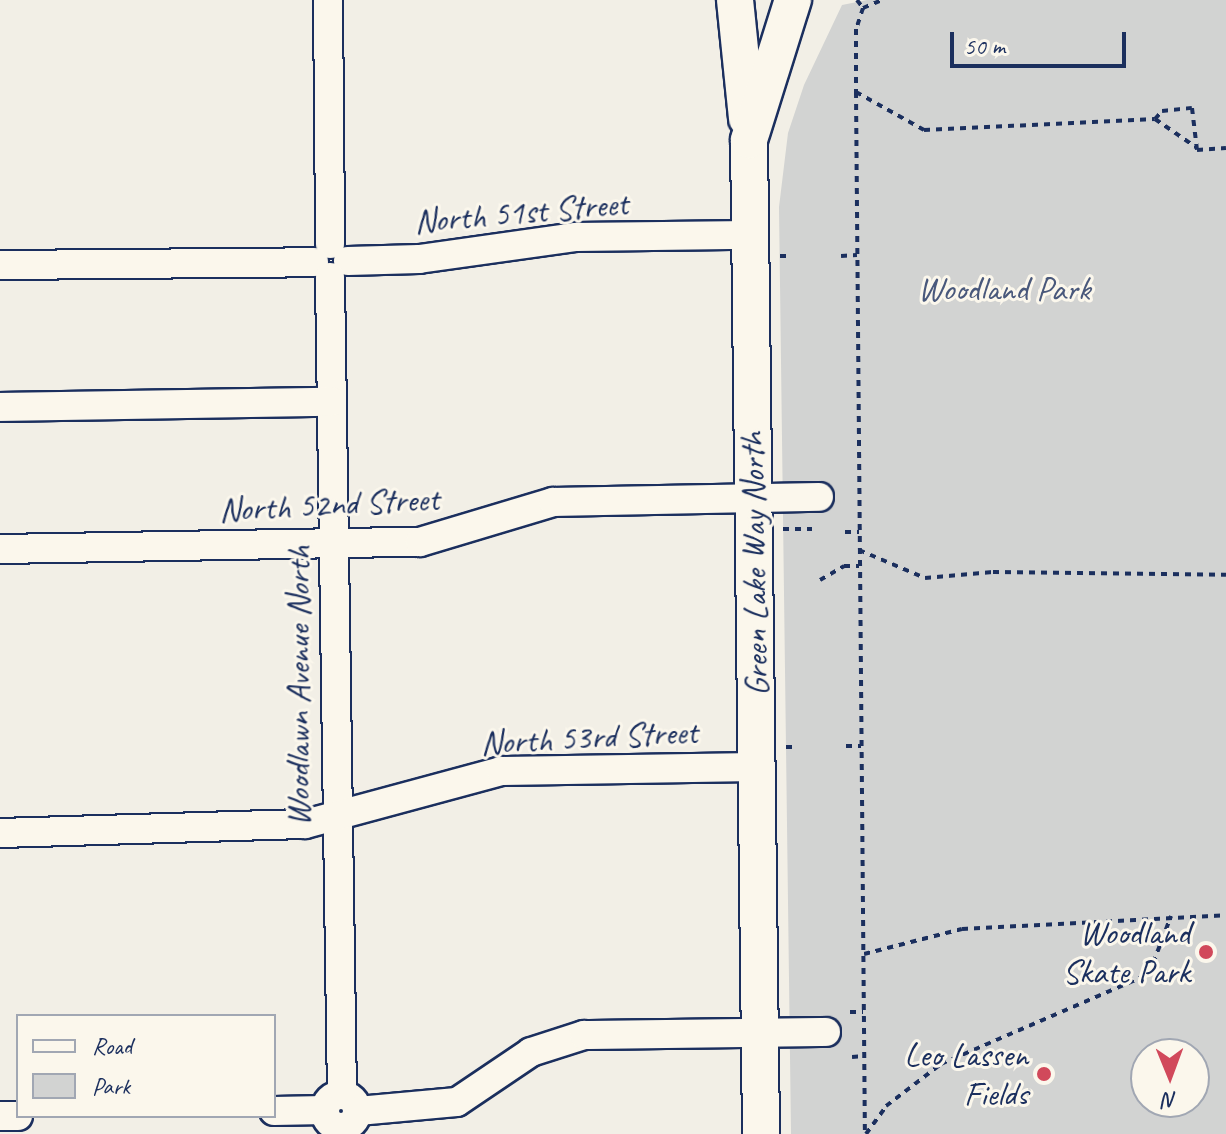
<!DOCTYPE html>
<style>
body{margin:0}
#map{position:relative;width:1226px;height:1134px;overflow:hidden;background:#f2efe6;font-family:Caveat,sans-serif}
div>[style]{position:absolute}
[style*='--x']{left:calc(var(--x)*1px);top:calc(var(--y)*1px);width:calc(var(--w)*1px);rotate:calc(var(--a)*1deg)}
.green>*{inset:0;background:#d2d3d2}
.path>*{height:4px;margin-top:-2px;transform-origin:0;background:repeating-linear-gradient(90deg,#1b2f5e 0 6px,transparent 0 12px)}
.roads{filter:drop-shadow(2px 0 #1b2f5e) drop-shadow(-2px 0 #1b2f5e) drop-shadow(0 2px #1b2f5e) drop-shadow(0 -2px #1b2f5e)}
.minor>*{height:28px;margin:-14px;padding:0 14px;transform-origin:14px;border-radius:14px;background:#fbf7ec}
.minor>.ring{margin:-14px;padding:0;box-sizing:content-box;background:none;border:28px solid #fbf7ec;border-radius:50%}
.major>*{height:36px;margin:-18px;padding:0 18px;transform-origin:18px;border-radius:18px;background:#fbf7ec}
.dots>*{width:22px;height:22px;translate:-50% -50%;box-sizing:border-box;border:4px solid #fbf7ec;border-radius:50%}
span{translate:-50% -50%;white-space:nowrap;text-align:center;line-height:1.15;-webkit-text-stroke:6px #fbf7ec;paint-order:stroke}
.street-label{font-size:34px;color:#1b2f5e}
.park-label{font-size:34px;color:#49587b}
.poi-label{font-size:34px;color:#1b2f5e}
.right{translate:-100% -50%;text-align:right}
.legend{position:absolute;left:16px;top:1014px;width:260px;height:104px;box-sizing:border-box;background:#fbf7ec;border:2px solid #a1a7b3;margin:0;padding:10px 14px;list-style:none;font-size:24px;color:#1b2f5e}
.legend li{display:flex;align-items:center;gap:16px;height:40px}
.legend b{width:40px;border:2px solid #a1a7b3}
.north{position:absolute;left:1130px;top:1038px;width:80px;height:80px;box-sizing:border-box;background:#fbf7ec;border:2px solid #a1a7b3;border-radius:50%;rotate:179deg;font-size:22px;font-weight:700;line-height:32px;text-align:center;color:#1b2f5e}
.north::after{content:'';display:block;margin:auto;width:28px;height:36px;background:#d1495b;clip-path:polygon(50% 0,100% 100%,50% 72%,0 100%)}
.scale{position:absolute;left:950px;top:32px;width:176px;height:36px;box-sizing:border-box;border:4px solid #1b2f5e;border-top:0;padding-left:10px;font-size:24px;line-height:28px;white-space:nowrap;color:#1b2f5e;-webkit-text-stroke:6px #fbf7ec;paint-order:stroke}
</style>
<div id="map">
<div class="green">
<i style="clip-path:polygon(evenodd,867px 0,1226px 0,1226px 1134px,791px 1134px,779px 207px,788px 133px,804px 85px,842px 5px,867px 0,1146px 1054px,1194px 1054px,1194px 1102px,1146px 1102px,1146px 1054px)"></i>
</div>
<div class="path">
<i style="--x:857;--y:0;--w:10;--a:53"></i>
<i style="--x:863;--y:8;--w:22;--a:108"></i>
<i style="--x:856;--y:29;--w:63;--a:90"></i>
<i style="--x:856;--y:92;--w:1042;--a:89.51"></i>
<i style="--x:863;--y:8;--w:21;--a:-23"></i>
<i style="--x:856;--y:92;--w:78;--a:29.2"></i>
<i style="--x:924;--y:130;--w:231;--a:-2.7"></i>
<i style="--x:1155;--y:119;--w:11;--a:-49"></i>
<i style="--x:1162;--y:111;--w:30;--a:-6"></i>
<i style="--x:1192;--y:108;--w:42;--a:83.2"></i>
<i style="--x:1197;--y:150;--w:29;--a:-4"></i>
<i style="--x:1155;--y:119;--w:51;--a:34.6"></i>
<i style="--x:780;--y:256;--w:10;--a:0"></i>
<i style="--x:841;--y:256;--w:16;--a:-4"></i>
<i style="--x:783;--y:529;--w:29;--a:0"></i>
<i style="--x:845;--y:532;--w:14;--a:0"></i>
<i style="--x:859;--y:550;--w:72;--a:23"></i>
<i style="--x:925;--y:578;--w:68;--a:-5"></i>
<i style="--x:993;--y:572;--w:233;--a:0.7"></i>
<i style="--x:820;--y:580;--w:28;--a:-30"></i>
<i style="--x:844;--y:566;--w:15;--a:0"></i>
<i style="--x:846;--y:746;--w:15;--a:0"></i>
<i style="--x:786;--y:747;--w:9;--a:0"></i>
<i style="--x:864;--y:954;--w:101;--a:-14.3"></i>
<i style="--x:962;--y:929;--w:264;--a:-3"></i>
<i style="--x:850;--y:1012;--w:13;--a:0"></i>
<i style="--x:852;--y:1057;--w:12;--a:-5"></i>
<i style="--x:866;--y:1134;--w:34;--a:-54"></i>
<i style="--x:886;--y:1106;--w:69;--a:-37.4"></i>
<i style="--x:941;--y:1064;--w:227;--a:-23.4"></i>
<i style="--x:1149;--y:974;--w:62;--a:-69.2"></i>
</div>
<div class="roads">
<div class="minor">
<i style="--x:328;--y:0;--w:244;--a:89.5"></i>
<i style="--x:348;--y:261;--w:71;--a:-1.6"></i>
<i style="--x:419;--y:259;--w:159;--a:-8"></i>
<i style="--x:576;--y:237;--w:174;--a:-0.7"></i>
<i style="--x:0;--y:265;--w:314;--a:-0.5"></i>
<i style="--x:330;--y:277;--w:818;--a:89.16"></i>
<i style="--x:0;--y:407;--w:331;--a:-0.9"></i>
<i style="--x:0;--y:549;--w:420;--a:-1"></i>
<i style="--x:420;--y:542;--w:139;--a:-16.7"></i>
<i style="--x:553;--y:502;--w:266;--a:-1.1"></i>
<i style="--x:0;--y:833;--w:305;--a:-1.7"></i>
<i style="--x:305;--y:824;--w:203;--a:-15.1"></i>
<i style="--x:501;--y:771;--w:256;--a:-0.9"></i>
<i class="ring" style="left:325px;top:1095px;width:4px;height:4px"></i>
<i style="--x:274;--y:1111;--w:51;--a:-1.1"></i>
<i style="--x:358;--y:1111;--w:99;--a:-5.2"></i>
<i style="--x:457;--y:1102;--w:89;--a:-34"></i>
<i style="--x:531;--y:1052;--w:56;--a:-17.8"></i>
<i style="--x:584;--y:1035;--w:242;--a:-0.7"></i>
<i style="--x:0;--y:1116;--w:18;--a:0"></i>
</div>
<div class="major">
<i style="--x:735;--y:0;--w:119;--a:84.2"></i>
<i style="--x:761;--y:1134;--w:994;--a:-90.69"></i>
<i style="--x:749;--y:140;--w:147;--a:-72.6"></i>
</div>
</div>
<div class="dots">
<i style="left:1206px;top:952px;background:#d1495b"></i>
<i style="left:1044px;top:1074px;background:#d1495b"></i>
</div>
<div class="street-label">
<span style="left:521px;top:212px;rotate:-5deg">North 51st Street</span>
<span style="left:329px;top:504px;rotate:-3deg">North 52nd Street</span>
<span style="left:754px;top:564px;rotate:-91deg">Green Lake Way North</span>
<span style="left:298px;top:686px;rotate:-90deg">Woodlawn Avenue North</span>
<span style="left:589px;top:737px;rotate:-3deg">North 53rd Street</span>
</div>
<div class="park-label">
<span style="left:1004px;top:289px">Woodland Park</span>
</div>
<div class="poi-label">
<span class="right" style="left:1190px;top:952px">Woodland<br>Skate Park</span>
<span class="right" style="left:1028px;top:1074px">Leo Lassen<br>Fields</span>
</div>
<ul class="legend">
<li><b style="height:10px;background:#fbf7ec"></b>Road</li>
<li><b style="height:22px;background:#d2d3d2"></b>Park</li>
</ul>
<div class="north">N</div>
<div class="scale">50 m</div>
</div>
